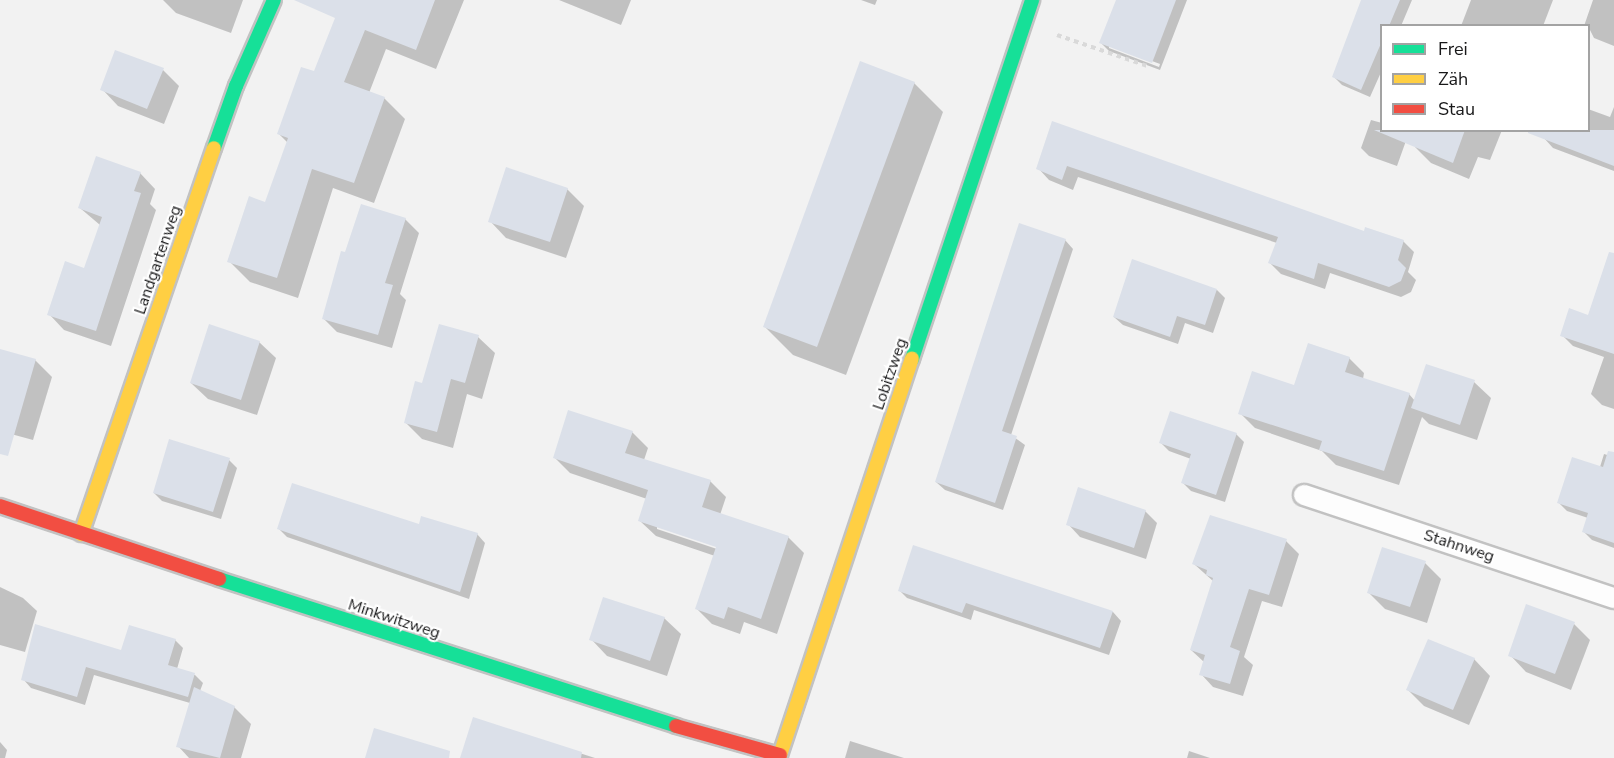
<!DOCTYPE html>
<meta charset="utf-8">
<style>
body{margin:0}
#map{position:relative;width:1614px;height:758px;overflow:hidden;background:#f2f2f2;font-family:"Nunito Sans",sans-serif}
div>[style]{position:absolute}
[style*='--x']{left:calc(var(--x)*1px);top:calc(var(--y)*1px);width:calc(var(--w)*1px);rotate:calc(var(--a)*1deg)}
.shadow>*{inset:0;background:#0003}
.building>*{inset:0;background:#dbe0e9}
.path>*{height:4px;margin-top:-2px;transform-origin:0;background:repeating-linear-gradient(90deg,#d9d9d9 0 4.5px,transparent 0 9px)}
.roads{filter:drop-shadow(2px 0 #c2c2c2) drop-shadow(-2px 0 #c2c2c2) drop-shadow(0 2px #c2c2c2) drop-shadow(0 -2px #c2c2c2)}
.lane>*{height:20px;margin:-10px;padding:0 10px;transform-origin:10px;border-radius:10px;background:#fdfdfd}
.fast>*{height:14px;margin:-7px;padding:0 7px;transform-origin:7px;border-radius:7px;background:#16e098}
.slow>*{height:14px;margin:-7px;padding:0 7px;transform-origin:7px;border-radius:7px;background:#ffcf43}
.jam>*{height:14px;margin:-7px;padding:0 7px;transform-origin:7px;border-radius:7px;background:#f24e42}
span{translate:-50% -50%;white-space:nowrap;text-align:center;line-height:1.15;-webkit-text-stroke:4.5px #fff;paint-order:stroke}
.street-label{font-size:16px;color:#181819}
.legend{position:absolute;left:1380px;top:24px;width:210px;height:108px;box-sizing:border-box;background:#fff;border:2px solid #a3a3a3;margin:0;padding:8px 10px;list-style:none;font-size:18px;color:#181819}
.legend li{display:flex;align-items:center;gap:12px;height:30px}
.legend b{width:30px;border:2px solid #a3a3a3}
</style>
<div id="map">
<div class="shadow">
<i style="clip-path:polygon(163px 0,243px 0,231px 33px,176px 13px)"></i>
<i style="clip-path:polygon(343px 0,464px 0,436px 69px,386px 49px,369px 93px,384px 98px,405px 119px,374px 203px,333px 188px,298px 298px,250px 282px,229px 261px,266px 204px,288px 143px,279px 134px,315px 73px)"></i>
<i style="clip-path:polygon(559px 0,631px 0,621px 25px)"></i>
<i style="clip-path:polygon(861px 0,877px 0,875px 5px)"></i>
<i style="clip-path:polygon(evenodd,1117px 0,1187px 0,1160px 70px,1109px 51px,1101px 43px,1117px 0,1109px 45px,1160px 64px,1159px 67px,1109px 48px,1109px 45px)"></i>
<i style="clip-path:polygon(1362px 0,1412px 0,1401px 26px,1382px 26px,1382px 70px,1370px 97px,1342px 85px,1334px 77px)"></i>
<i style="clip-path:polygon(1471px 0,1553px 0,1543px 26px,1461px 26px)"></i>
<i style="clip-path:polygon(1593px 0,1614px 0,1614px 46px,1594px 38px,1588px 26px,1584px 26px)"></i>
<i style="clip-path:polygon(163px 70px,179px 86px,164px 124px,118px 106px,102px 89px)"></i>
<i style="clip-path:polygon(914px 83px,943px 112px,846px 375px,793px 355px,764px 326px)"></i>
<i style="clip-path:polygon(1614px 107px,1614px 171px,1553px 148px,1543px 137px,1588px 130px,1588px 109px,1610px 117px)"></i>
<i style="clip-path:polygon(1371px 120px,1382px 123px,1382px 130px,1407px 138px,1397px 166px,1369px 156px,1361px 148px)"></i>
<i style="clip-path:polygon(1053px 123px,1365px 233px,1403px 241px,1414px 252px,1408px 272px,1416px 280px,1411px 292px,1401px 297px,1330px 273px,1325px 289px,1281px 274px,1270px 263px,1277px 243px,1078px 177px,1073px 190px,1049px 180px,1038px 168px)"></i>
<i style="clip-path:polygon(1421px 130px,1502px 130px,1490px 160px,1478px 157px,1469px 179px,1431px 163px,1415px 147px)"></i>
<i style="clip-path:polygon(140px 173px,155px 189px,150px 204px,156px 210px,111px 346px,64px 330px,49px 314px,85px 270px,100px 225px,80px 208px)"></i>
<i style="clip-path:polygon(567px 189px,584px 206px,566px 258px,506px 238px,490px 221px)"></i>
<i style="clip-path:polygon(405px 219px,419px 233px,400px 294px,406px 300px,392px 348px,337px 332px,323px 318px,346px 254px)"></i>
<i style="clip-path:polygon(1065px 240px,1073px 249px,1011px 435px,1025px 445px,1003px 510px,945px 490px,936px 482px)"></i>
<i style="clip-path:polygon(1217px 290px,1225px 298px,1213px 333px,1185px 323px,1178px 344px,1123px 325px,1114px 317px)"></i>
<i style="clip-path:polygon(1614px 291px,1614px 409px,1602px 405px,1591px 394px,1604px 357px,1573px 346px,1562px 335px,1589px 317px)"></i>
<i style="clip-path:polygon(478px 337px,495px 353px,482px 399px,467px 394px,453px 448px,422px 439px,405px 422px,423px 385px)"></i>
<i style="clip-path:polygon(259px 342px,276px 358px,257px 415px,208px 399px,191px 383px)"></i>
<i style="clip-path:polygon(0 350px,35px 360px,52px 377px,33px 440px,0 431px)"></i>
<i style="clip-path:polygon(1349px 358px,1364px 373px,1363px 379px,1409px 394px,1415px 401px,1474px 382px,1491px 398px,1477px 440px,1429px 424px,1422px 417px,1399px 485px,1336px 465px,1322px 451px,1255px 428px,1240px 413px)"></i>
<i style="clip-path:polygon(evenodd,632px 432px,648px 448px,644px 460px,710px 481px,726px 497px,720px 515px,788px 537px,804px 553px,777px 634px,744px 622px,740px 634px,712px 624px,697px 609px,715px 556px,656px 536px,640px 521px,647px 499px,570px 473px,554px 457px,632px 432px,657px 526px,724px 548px,723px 551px,657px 529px,657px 526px)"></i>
<i style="clip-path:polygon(1236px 434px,1244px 442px,1225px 502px,1191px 491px,1183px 483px,1191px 459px,1169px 451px,1161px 443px)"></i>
<i style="clip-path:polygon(1604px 454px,1614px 457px,1614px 548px,1592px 540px,1584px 532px,1588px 518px,1567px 511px,1559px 503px,1600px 467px)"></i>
<i style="clip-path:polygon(229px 460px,237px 468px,221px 519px,162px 501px,154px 493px)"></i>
<i style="clip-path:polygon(1145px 511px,1157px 523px,1146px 559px,1080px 537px,1068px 524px)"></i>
<i style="clip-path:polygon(420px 526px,477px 534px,485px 543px,469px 599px,287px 537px,279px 529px)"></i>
<i style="clip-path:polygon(1286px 541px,1299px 554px,1282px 607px,1262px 601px,1244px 657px,1253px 665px,1243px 696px,1213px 687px,1201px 674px,1204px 662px,1191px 650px,1213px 581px,1194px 564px)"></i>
<i style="clip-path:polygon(914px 547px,1113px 612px,1121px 621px,1109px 655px,974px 610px,971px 620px,907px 598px,899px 590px)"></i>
<i style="clip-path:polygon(1425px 563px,1441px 579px,1427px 623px,1385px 609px,1369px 593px)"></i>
<i style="clip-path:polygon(0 587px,23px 598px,37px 611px,25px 652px,0 645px)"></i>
<i style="clip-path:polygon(664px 618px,681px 634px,667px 676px,607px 656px,591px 639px)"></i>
<i style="clip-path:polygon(1574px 624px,1590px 640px,1571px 690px,1526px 672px,1510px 655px)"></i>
<i style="clip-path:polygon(175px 640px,183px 648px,177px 669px,195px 675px,203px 683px,200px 691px,234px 707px,251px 724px,241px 758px,189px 758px,178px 746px,190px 703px,94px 675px,85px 705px,31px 688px,23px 679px)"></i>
<i style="clip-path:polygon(1474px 659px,1490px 676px,1469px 725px,1424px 706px,1408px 690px)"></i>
<i style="clip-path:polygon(474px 719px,595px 758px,462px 758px)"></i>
<i style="clip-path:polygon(850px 741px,904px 758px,845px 758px)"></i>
<i style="clip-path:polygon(0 742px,7px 750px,5px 758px,0 758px)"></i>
<i style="clip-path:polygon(1189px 751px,1210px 758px,1187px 758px)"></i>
</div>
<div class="building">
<i style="clip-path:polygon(294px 0,435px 0,416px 50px,365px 30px,344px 82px,385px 97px,354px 183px,312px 169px,277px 278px,227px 262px,249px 196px,265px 202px,288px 138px,277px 134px,301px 67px,314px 71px,335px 18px)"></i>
<i style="clip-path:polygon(1116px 0,1176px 0,1152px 63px,1099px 43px)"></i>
<i style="clip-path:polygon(1361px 0,1400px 0,1389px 26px,1382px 26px,1382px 41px,1361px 90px,1332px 77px)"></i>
<i style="clip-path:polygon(115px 50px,164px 68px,147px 109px,100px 90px)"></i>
<i style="clip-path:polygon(860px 61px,915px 82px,817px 347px,763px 327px)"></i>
<i style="clip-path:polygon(1052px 121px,1364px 231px,1365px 227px,1404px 240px,1398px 260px,1406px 268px,1401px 281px,1389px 287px,1318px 263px,1314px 279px,1268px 263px,1278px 237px,1067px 166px,1062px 180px,1036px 169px)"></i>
<i style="clip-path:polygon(1374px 130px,1465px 130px,1453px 163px)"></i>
<i style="clip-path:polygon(1528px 130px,1614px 130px,1614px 166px,1528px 133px)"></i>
<i style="clip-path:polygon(96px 156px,141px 172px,134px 191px,141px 193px,96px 331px,47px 315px,65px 261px,84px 268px,102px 217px,78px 208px)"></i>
<i style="clip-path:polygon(506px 167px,568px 188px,550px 242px,488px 222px)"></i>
<i style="clip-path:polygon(361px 204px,406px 218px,385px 283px,393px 285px,378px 335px,322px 319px,341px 251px,345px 252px)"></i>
<i style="clip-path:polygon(1019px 223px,1066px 239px,1002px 431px,1017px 436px,995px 503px,935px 482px)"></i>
<i style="clip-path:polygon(1609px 252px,1614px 253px,1614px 354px,1560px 336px,1569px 308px,1588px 315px)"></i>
<i style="clip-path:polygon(1132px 259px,1217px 289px,1205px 325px,1177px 316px,1170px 337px,1113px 317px)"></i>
<i style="clip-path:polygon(209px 324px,260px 341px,241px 400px,190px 383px)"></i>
<i style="clip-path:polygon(439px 324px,479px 335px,465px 383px,451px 379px,437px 432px,404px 423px,415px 381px,422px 383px)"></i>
<i style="clip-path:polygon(1308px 343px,1350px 357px,1345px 372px,1410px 393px,1384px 471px,1319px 450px,1322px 441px,1238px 414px,1252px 371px,1294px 385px)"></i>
<i style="clip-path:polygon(0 349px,36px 359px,8px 456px,0 454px)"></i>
<i style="clip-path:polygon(1426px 364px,1475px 380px,1460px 425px,1411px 408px)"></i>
<i style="clip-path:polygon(568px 410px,633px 431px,625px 453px,711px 480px,702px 507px,789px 536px,761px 619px,728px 607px,724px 619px,695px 609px,716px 547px,638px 521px,648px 490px,553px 458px)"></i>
<i style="clip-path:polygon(1170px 411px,1237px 433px,1216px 495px,1181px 483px,1191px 454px,1159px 443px)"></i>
<i style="clip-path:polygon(169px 439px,230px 458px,213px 512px,153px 493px)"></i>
<i style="clip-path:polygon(1608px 451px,1614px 452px,1614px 543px,1582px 532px,1588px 513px,1557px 503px,1572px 457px,1603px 467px)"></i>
<i style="clip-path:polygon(292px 483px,419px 524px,421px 516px,478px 533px,460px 592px,277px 529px)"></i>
<i style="clip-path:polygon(1078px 487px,1146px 510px,1134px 548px,1066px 525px)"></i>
<i style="clip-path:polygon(1210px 515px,1287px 539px,1269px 595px,1249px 589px,1230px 647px,1240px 651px,1230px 684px,1199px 675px,1205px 655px,1190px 650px,1213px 578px,1206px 575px,1207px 570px,1192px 564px)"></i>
<i style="clip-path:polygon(913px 545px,1113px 611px,1100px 648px,966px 603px,962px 613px,898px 591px)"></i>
<i style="clip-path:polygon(1382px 547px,1426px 561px,1410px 607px,1367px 593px)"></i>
<i style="clip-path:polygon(603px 597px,665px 617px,650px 661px,589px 640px)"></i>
<i style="clip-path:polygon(1526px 604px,1575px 622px,1555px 674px,1508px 656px)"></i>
<i style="clip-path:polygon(35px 624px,121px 650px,129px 625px,176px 639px,168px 665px,195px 673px,188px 697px,86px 667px,77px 697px,21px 680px)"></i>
<i style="clip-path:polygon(1428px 639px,1475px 658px,1453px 710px,1406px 690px)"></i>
<i style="clip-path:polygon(194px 687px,235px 706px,220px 758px,176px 747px)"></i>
<i style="clip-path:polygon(473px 717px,582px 752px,581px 758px,460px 758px)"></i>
<i style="clip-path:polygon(374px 728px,450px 751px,449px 758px,365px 758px)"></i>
</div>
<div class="path">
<i style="--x:1057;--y:35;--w:95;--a:19"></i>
</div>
<div class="roads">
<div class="lane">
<i style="--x:1304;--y:495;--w:327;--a:18.4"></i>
</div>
<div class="fast">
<i style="--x:214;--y:148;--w:66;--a:-70.5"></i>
<i style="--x:236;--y:86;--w:94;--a:-66.2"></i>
<i style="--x:912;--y:359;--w:379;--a:-71.5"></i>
<i style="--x:219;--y:579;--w:480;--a:17.8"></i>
</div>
<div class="slow">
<i style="--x:81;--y:534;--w:408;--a:-71"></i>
<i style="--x:779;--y:758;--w:421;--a:-71.6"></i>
</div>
<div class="jam">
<i style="--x:0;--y:506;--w:231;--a:18.4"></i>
<i style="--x:676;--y:726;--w:108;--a:15.6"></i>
</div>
</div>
<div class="street-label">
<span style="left:158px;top:260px;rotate:-71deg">Landgartenweg</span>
<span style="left:890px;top:374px;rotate:-71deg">Lobitzweg</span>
<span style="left:1459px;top:546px;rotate:18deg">Stahnweg</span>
<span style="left:394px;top:619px;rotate:18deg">Minkwitzweg</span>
</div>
<ul class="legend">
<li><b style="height:8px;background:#16e098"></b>Frei</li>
<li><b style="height:8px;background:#ffcf43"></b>Zäh</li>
<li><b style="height:8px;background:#f24e42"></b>Stau</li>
</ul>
</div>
